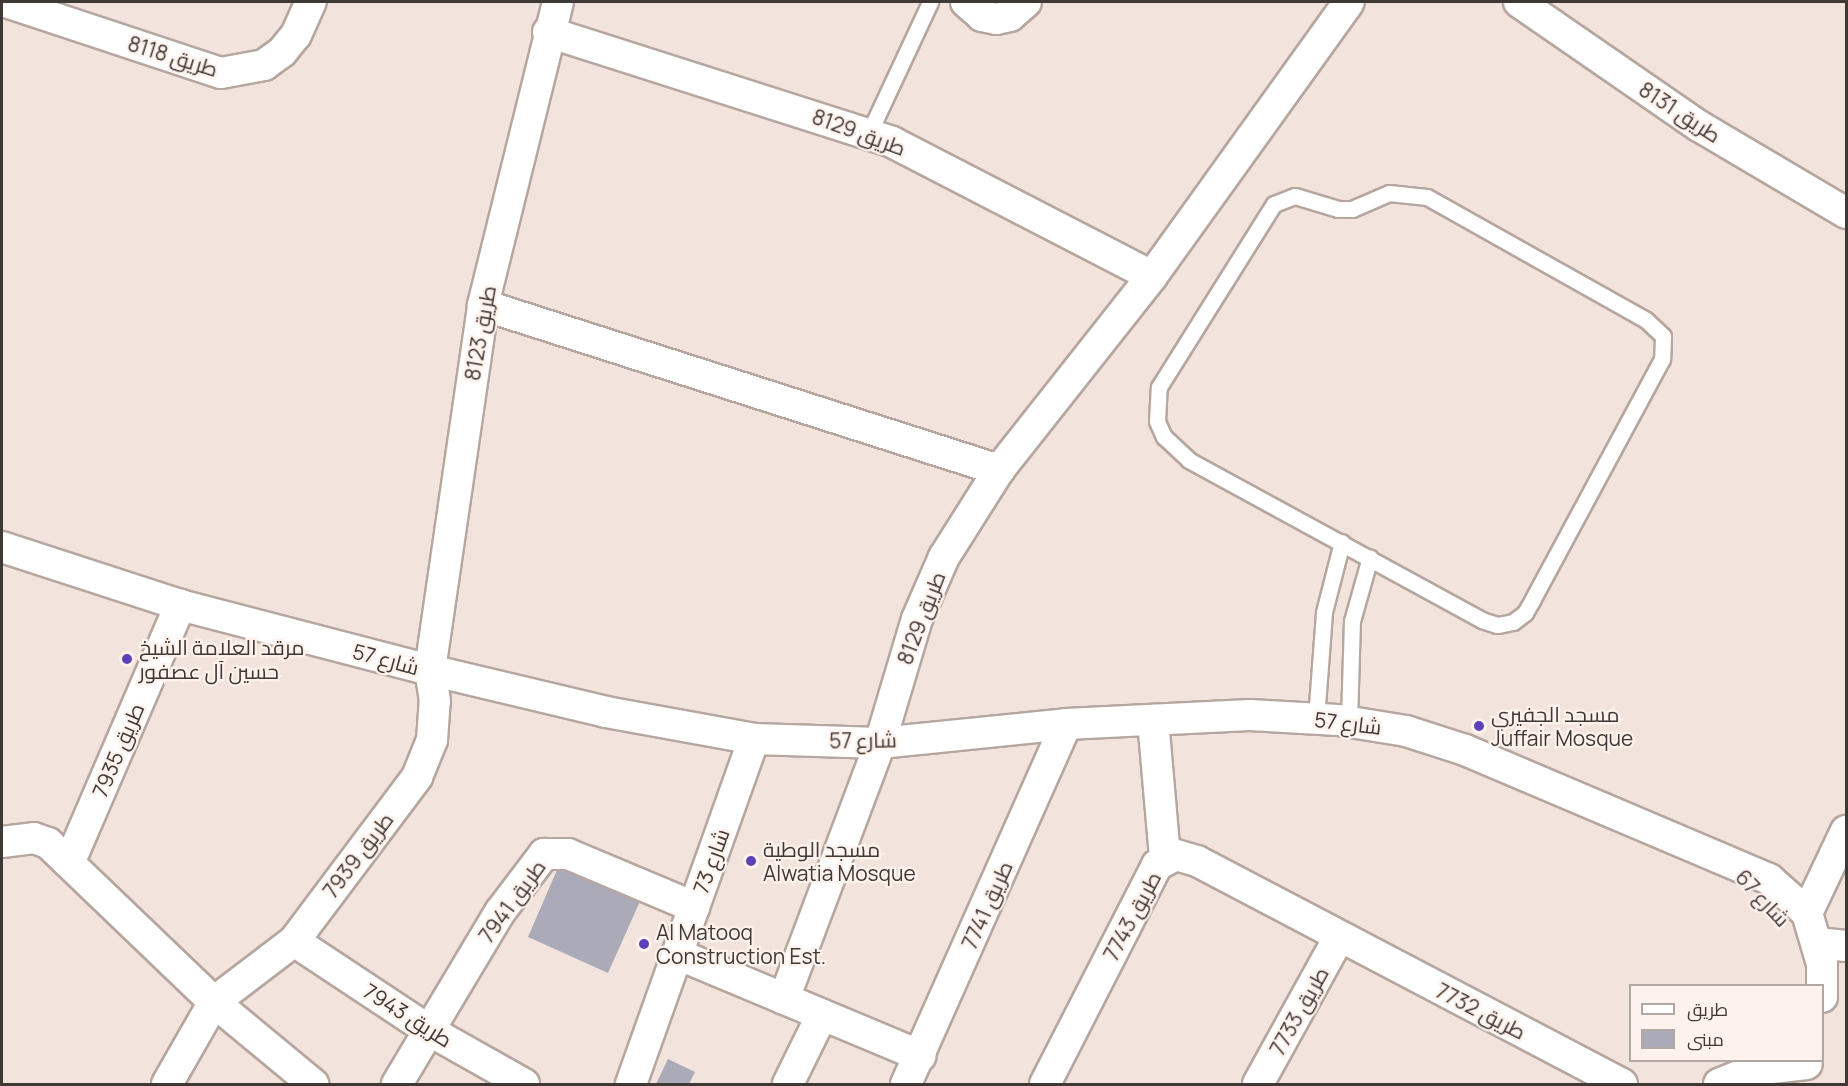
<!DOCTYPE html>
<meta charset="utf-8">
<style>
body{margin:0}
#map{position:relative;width:1848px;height:1086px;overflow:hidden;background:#f2e4dc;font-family:Manrope,Cairo,sans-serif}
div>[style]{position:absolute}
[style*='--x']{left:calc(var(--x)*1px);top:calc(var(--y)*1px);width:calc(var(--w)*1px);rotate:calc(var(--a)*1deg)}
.building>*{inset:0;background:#abaab8}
.roads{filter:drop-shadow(2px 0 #b5a7a0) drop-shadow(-2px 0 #b5a7a0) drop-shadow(0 2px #b5a7a0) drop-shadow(0 -2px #b5a7a0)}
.service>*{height:15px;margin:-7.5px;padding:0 7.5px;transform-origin:7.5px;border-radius:7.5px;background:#fff}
.minor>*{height:30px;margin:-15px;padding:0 15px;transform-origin:15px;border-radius:15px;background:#fff}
.dots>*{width:16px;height:16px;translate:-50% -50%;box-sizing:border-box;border:3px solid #fef2ec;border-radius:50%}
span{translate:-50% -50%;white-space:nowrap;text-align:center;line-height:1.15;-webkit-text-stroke:4.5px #fef2ec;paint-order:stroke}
.street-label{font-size:21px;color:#3f3936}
.poi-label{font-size:21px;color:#3f3936}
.left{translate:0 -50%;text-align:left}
.frame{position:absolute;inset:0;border:3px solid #3f3936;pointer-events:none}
.legend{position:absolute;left:1629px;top:984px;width:195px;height:78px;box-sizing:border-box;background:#fef2ec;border:2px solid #b2a8a3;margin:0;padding:8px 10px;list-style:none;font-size:18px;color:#3f3936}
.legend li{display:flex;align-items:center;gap:12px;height:30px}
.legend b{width:30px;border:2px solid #b2a8a3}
</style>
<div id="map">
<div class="building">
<i style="clip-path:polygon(560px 863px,641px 899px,608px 973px,528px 937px)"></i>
<i style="clip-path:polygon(668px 1059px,695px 1072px,689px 1084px,656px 1084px)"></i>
</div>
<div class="roads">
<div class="service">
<i style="--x:869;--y:133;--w:145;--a:-65"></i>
<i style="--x:1389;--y:193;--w:38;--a:6"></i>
<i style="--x:1427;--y:197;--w:251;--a:29.3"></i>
<i style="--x:1646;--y:320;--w:23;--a:43"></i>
<i style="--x:1663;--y:336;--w:23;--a:92"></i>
<i style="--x:1662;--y:359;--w:272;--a:118.3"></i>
<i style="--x:1533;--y:599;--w:16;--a:120"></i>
<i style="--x:1525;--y:613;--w:15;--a:143"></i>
<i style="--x:1513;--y:622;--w:16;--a:169"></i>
<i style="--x:1497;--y:625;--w:16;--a:-162"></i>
<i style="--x:1482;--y:620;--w:334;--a:-151.4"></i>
<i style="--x:1189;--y:460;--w:34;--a:-137"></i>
<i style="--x:1164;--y:437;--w:17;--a:-114"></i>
<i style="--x:1157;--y:421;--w:34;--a:-87"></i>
<i style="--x:1159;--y:387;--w:216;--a:-57.9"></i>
<i style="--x:1274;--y:204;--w:22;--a:-21"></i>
<i style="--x:1295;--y:196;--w:45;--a:16.8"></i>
<i style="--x:1338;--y:209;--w:14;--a:0"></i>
<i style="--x:1352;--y:209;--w:40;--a:-23.4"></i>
<i style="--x:1316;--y:719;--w:107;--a:-85.7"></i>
<i style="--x:1324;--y:612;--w:72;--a:-75.6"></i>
<i style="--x:1349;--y:721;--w:100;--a:-88.3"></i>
<i style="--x:1352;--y:621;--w:66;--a:-74.3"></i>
</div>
<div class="minor">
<i style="--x:6;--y:2;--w:226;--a:18.3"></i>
<i style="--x:221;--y:73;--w:44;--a:-10.5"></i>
<i style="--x:264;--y:65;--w:22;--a:-36"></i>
<i style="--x:282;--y:52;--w:22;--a:-51"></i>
<i style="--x:296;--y:35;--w:36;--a:-66"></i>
<i style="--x:966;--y:2;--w:21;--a:41"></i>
<i style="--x:982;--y:16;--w:14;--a:12"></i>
<i style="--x:996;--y:19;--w:14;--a:-12"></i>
<i style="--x:1010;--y:16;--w:21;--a:-41"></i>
<i style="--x:1519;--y:2;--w:219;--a:34.6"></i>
<i style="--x:1699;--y:126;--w:171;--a:30.6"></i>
<i style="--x:548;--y:32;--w:361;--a:17.7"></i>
<i style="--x:892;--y:142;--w:292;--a:27.3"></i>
<i style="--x:483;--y:305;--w:542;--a:17.73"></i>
<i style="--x:2;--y:547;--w:187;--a:18"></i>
<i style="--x:180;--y:605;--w:258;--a:14.6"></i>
<i style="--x:430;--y:670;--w:181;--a:13.4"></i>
<i style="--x:606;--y:712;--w:150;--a:10.3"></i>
<i style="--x:754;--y:739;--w:126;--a:1.8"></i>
<i style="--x:880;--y:743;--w:187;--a:-5.8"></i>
<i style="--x:1066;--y:724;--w:184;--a:-2.8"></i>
<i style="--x:1250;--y:715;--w:88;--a:3.3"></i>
<i style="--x:1338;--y:720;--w:69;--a:9.2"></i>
<i style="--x:1406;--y:731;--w:62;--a:17.9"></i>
<i style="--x:1465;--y:750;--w:330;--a:23"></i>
<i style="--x:1769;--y:879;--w:51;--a:41.8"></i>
<i style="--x:1807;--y:913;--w:53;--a:73.6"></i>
<i style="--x:1822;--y:964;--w:33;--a:90"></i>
<i style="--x:1153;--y:720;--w:139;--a:85"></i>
<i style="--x:2;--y:842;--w:32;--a:-7"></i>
<i style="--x:34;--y:838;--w:15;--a:20"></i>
<i style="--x:48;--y:843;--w:230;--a:43.8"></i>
<i style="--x:214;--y:1002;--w:129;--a:39.6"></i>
<i style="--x:70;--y:861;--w:279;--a:-66.7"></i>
<i style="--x:1807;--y:913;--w:91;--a:-64.6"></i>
<i style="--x:294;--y:941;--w:163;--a:33.5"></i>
<i style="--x:430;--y:1031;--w:108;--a:29.4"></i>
<i style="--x:1817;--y:943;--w:29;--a:6"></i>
<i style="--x:677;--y:954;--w:264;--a:22.7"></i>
<i style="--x:784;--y:999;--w:273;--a:-69.4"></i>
<i style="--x:880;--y:743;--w:129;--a:-73.4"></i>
<i style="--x:917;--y:619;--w:68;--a:-66.5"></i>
<i style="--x:944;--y:557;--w:103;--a:-57.7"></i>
<i style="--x:999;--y:470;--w:247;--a:-51.7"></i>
<i style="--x:1152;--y:276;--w:337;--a:-54.3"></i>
<i style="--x:167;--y:1084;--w:95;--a:-60.2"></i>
<i style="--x:214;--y:1002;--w:101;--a:-37.3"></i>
<i style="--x:294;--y:941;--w:205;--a:-53.1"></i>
<i style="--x:417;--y:777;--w:40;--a:-68"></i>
<i style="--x:432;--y:740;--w:39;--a:-86"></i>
<i style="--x:435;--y:701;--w:31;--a:-99"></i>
<i style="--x:430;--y:670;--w:369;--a:-81.7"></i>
<i style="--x:483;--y:305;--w:312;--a:-76.1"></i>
<i style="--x:397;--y:1084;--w:200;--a:-59.1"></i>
<i style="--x:500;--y:912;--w:73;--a:-52.8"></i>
<i style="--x:544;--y:854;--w:24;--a:0"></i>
<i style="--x:568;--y:854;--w:137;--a:22.8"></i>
<i style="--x:631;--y:1084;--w:366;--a:-70.4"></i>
<i style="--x:788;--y:1084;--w:77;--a:-63.8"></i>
<i style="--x:906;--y:1084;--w:394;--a:-66"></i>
<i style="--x:1045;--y:1084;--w:246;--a:-62.9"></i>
<i style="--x:1157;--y:865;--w:21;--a:-28"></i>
<i style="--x:1176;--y:855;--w:22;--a:16"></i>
<i style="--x:1197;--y:861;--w:480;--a:27.7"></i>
<i style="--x:1258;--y:1084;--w:168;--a:-61.1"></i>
<i style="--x:1719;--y:1084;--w:38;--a:-22"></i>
<i style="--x:1754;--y:1070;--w:53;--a:-6.5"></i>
</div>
</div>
<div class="dots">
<i style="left:127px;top:659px;background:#5d41b9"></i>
<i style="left:1479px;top:726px;background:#5d41b9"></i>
<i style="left:751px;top:861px;background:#5d41b9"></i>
<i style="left:644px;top:944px;background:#5d41b9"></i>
</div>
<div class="street-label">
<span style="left:173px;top:56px;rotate:17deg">طريق 8118</span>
<span style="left:1680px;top:112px;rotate:33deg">طريق 8131</span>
<span style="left:859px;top:132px;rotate:20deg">طريق 8129</span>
<span style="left:480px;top:333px;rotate:-80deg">طريق 8123</span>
<span style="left:921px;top:618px;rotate:-69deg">طريق 8129</span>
<span style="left:386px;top:659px;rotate:15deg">شارع 57</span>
<span style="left:1348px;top:723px;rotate:7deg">شارع 57</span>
<span style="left:863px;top:740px;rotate:-1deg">شارع 57</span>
<span style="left:118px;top:750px;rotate:-67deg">طريق 7935</span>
<span style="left:358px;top:855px;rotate:-53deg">طريق 7939</span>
<span style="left:711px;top:861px;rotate:-70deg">شارع 73</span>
<span style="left:1763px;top:898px;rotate:47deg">شارع 67</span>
<span style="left:512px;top:901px;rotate:-54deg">طريق 7941</span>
<span style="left:987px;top:905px;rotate:-66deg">طريق 7741</span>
<span style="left:1132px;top:916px;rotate:-62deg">طريق 7743</span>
<span style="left:1299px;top:1011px;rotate:-61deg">طريق 7733</span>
<span style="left:1481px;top:1011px;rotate:27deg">طريق 7732</span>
<span style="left:408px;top:1015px;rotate:32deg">طريق 7943</span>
</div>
<div class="poi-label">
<span class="left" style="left:139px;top:659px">مرقد العلامة الشيخ<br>حسين آل عصفور</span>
<span class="left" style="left:1491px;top:726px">مسجد الجفيري<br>Juffair Mosque</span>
<span class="left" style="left:763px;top:861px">مسجد الوطية<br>Alwatia Mosque</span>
<span class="left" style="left:656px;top:944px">Al Matooq<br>Construction Est.</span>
</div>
<div class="frame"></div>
<ul class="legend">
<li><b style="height:8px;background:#fff"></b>طريق</li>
<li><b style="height:16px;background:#abaab8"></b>مبنى</li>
</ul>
</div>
